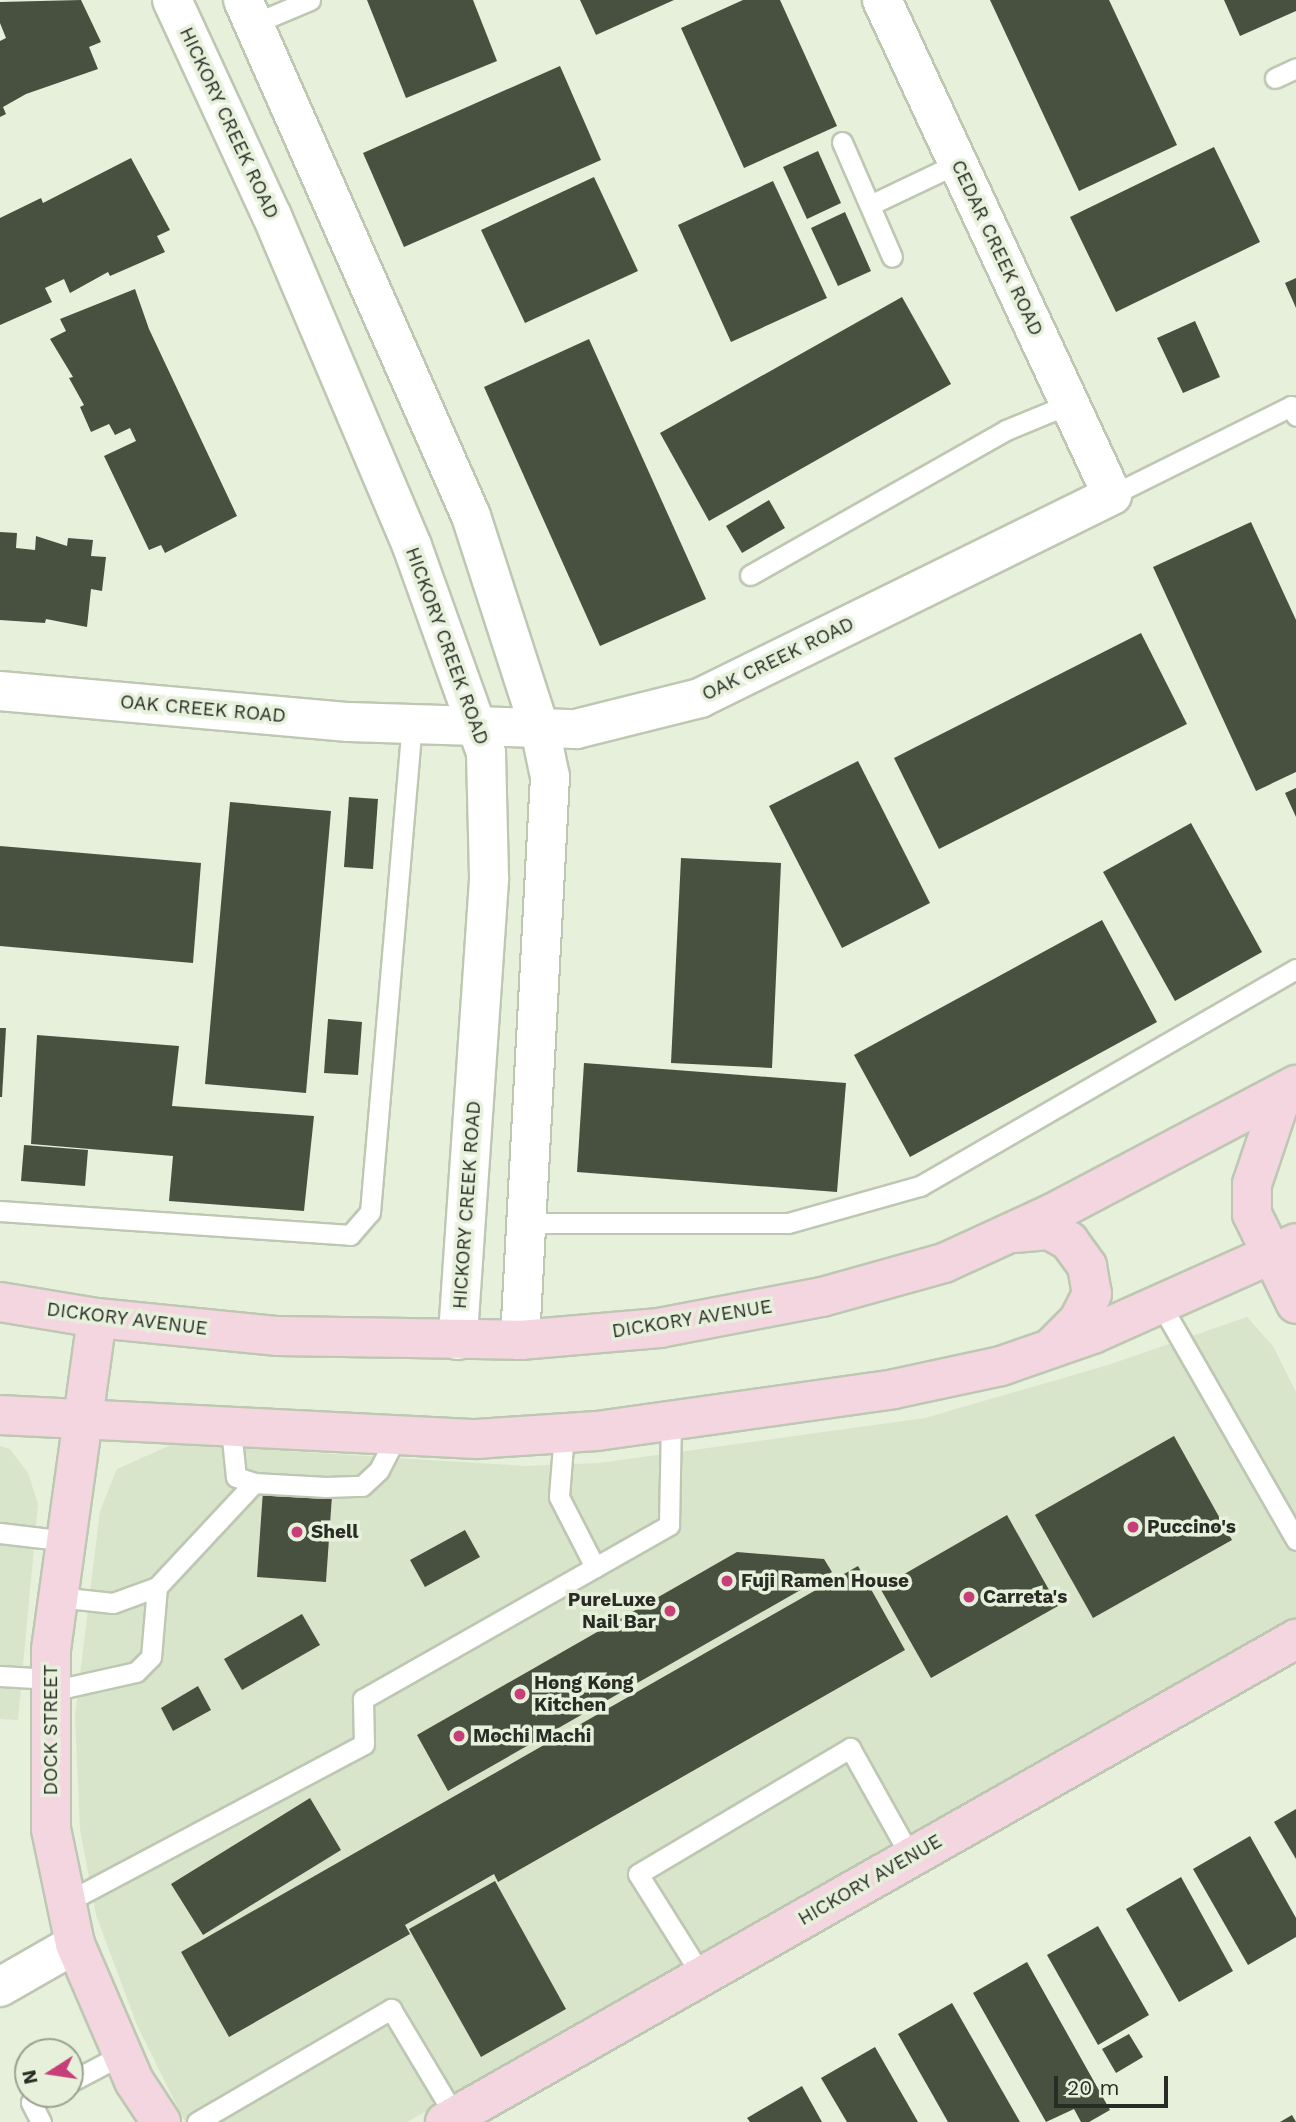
<!DOCTYPE html>
<style>
body{margin:0}
#map{position:relative;width:1296px;height:2122px;overflow:hidden;background:#e6f0db;font-family:"Work Sans",sans-serif}
div>[style]{position:absolute}
[style*='--x']{left:calc(var(--x)*1px);top:calc(var(--y)*1px);width:calc(var(--w)*1px);rotate:calc(var(--a)*1deg)}
.built>*{inset:0;background:#d8e5ca}
.building>*{inset:0;background:#48503f}
.roads{filter:drop-shadow(2px 0 #bdc7b2) drop-shadow(-2px 0 #bdc7b2) drop-shadow(0 2px #bdc7b2) drop-shadow(0 -2px #bdc7b2)}
.service>*{height:19px;margin:-9.5px;padding:0 9.5px;transform-origin:9.5px;border-radius:9.5px;background:#fff}
.minor>*{height:38px;margin:-19px;padding:0 19px;transform-origin:19px;border-radius:19px;background:#fff}
.secondary>*{height:38px;margin:-19px;padding:0 19px;transform-origin:19px;border-radius:19px;background:#f4d6e1}
.dots>*{width:19px;height:19px;translate:-50% -50%;box-sizing:border-box;border:4px solid #e6f0db;border-radius:50%}
span{translate:-50% -50%;white-space:nowrap;text-align:center;line-height:1.15;-webkit-text-stroke:7px #e6f0db;paint-order:stroke}
.street-label{font-size:19px;color:#282c24}
.poi-label{font-size:19px;color:#282c24;font-weight:700}
.left{translate:0 -50%;text-align:left}
.right{translate:-100% -50%;text-align:right}
.north{position:absolute;left:14px;top:2038px;width:70px;height:70px;box-sizing:border-box;background:#e6f0db;border:2px solid #9aa292;border-radius:50%;rotate:258deg;font-size:19px;font-weight:700;line-height:28px;text-align:center;color:#282c24}
.north::after{content:'';display:block;margin:auto;width:24px;height:32px;background:#c73e78;clip-path:polygon(50% 0,100% 100%,50% 72%,0 100%)}
.scale{position:absolute;left:1054px;top:2076px;width:114px;height:32px;box-sizing:border-box;border:4px solid #282c24;border-top:0;padding-left:9px;font-size:21px;line-height:24px;white-space:nowrap;color:#282c24;-webkit-text-stroke:5px #e6f0db;paint-order:stroke}
</style>
<div id="map">
<div class="built">
<i style="clip-path:polygon(1247px 1317px,1273px 1346px,1296px 1392px,1296px 1621px,407px 2122px,185px 2122px,137px 2025px,96px 1915px,80px 1830px,75px 1716px,100px 1511px,117px 1469px,173px 1444px,525px 1466px,599px 1463px,925px 1418px,1108px 1365px)"></i>
<i style="clip-path:polygon(0 1446px,10px 1449px,28px 1473px,38px 1504px,18px 1720px,0 1719px)"></i>
</div>
<div class="building">
<i style="clip-path:polygon(81px 0,101px 42px,89px 47px,98px 69px,26px 94px,3px 107px,6px 114px,0 117px,0 41px,6px 38px,0 23px,0 2px)"></i>
<i style="clip-path:polygon(367px 0,473px 0,497px 61px,406px 98px)"></i>
<i style="clip-path:polygon(580px 0,674px 0,596px 35px)"></i>
<i style="clip-path:polygon(743px 0,780px 0,837px 126px,744px 168px,681px 28px)"></i>
<i style="clip-path:polygon(990px 0,1109px 0,1177px 145px,1079px 191px)"></i>
<i style="clip-path:polygon(1224px 0,1296px 0,1296px 11px,1240px 36px)"></i>
<i style="clip-path:polygon(560px 66px,601px 160px,404px 247px,363px 153px)"></i>
<i style="clip-path:polygon(1214px 147px,1260px 242px,1116px 312px,1070px 217px)"></i>
<i style="clip-path:polygon(818px 151px,841px 203px,807px 219px,783px 167px)"></i>
<i style="clip-path:polygon(131px 158px,170px 230px,157px 236px,165px 252px,110px 276px,108px 272px,70px 293px,64px 279px,45px 288px,52px 302px,0 325px,0 218px,41px 198px,43px 203px)"></i>
<i style="clip-path:polygon(594px 177px,638px 271px,525px 323px,481px 230px)"></i>
<i style="clip-path:polygon(773px 181px,827px 298px,731px 342px,678px 225px)"></i>
<i style="clip-path:polygon(845px 212px,871px 271px,838px 286px,811px 228px)"></i>
<i style="clip-path:polygon(1296px 278px,1296px 308px,1285px 283px)"></i>
<i style="clip-path:polygon(135px 289px,149px 329px,237px 516px,165px 553px,161px 545px,149px 550px,104px 456px,136px 441px,130px 428px,115px 435px,109px 424px,91px 432px,80px 407px,84px 405px,69px 378px,73px 377px,50px 339px,66px 331px,60px 319px)"></i>
<i style="clip-path:polygon(902px 297px,951px 384px,709px 521px,660px 433px)"></i>
<i style="clip-path:polygon(1195px 321px,1220px 377px,1183px 393px,1157px 338px)"></i>
<i style="clip-path:polygon(589px 339px,706px 599px,600px 646px,484px 387px)"></i>
<i style="clip-path:polygon(769px 500px,785px 528px,742px 553px,726px 526px)"></i>
<i style="clip-path:polygon(1251px 522px,1296px 620px,1296px 772px,1256px 791px,1153px 567px)"></i>
<i style="clip-path:polygon(0 532px,17px 533px,16px 548px,35px 550px,36px 536px,67px 546px,68px 538px,93px 540px,91px 556px,106px 557px,102px 591px,91px 589px,87px 627px,46px 619px,45px 623px,0 620px)"></i>
<i style="clip-path:polygon(1141px 633px,1187px 724px,939px 849px,894px 758px)"></i>
<i style="clip-path:polygon(858px 761px,930px 903px,842px 948px,769px 806px)"></i>
<i style="clip-path:polygon(1296px 788px,1296px 817px,1285px 793px)"></i>
<i style="clip-path:polygon(349px 797px,378px 799px,373px 869px,344px 867px)"></i>
<i style="clip-path:polygon(230px 802px,331px 811px,306px 1093px,205px 1084px)"></i>
<i style="clip-path:polygon(1191px 823px,1262px 952px,1175px 1001px,1103px 872px)"></i>
<i style="clip-path:polygon(0 846px,201px 863px,193px 963px,0 946px)"></i>
<i style="clip-path:polygon(681px 858px,781px 863px,772px 1068px,671px 1063px)"></i>
<i style="clip-path:polygon(1102px 920px,1157px 1022px,910px 1157px,854px 1055px)"></i>
<i style="clip-path:polygon(328px 1019px,362px 1022px,358px 1075px,324px 1073px)"></i>
<i style="clip-path:polygon(0 1028px,6px 1028px,2px 1097px,0 1097px)"></i>
<i style="clip-path:polygon(37px 1035px,179px 1046px,172px 1106px,314px 1116px,304px 1211px,169px 1201px,173px 1156px,31px 1144px)"></i>
<i style="clip-path:polygon(584px 1063px,846px 1083px,837px 1192px,577px 1172px)"></i>
<i style="clip-path:polygon(24px 1145px,88px 1150px,85px 1186px,21px 1181px)"></i>
<i style="clip-path:polygon(1174px 1436px,1232px 1540px,1093px 1618px,1035px 1515px)"></i>
<i style="clip-path:polygon(264px 1476px,333px 1481px,326px 1582px,257px 1577px)"></i>
<i style="clip-path:polygon(1007px 1515px,1058px 1606px,931px 1678px,880px 1588px)"></i>
<i style="clip-path:polygon(465px 1530px,480px 1557px,425px 1587px,410px 1560px)"></i>
<i style="clip-path:polygon(737px 1552px,824px 1559px,832px 1572px,448px 1791px,417px 1735px)"></i>
<i style="clip-path:polygon(858px 1566px,905px 1650px,498px 1882px,494px 1874px,405px 1925px,410px 1934px,229px 2037px,181px 1952px)"></i>
<i style="clip-path:polygon(302px 1614px,320px 1645px,242px 1690px,224px 1659px)"></i>
<i style="clip-path:polygon(198px 1686px,211px 1710px,173px 1731px,161px 1708px)"></i>
<i style="clip-path:polygon(310px 1798px,341px 1850px,203px 1935px,171px 1884px)"></i>
<i style="clip-path:polygon(1296px 1809px,1296px 1859px,1274px 1822px)"></i>
<i style="clip-path:polygon(1250px 1836px,1296px 1918px,1296px 1937px,1248px 1965px,1193px 1869px)"></i>
<i style="clip-path:polygon(1181px 1877px,1233px 1971px,1179px 2002px,1126px 1909px)"></i>
<i style="clip-path:polygon(495px 1881px,566px 2009px,481px 2057px,409px 1929px)"></i>
<i style="clip-path:polygon(1098px 1926px,1149px 2015px,1098px 2045px,1047px 1955px)"></i>
<i style="clip-path:polygon(1027px 1962px,1110px 2110px,1089px 2122px,1081px 2122px,1074px 2109px,1046px 2122px,973px 1993px)"></i>
<i style="clip-path:polygon(952px 2003px,1020px 2122px,948px 2122px,898px 2034px)"></i>
<i style="clip-path:polygon(1129px 2034px,1143px 2057px,1116px 2073px,1102px 2049px)"></i>
<i style="clip-path:polygon(875px 2047px,918px 2122px,847px 2122px,821px 2078px)"></i>
<i style="clip-path:polygon(802px 2086px,822px 2122px,750px 2122px,747px 2118px)"></i>
<i style="clip-path:polygon(1292px 2115px,1296px 2122px,1280px 2122px)"></i>
</div>
<div class="roads">
<div class="service">
<i style="--x:253;--y:24;--w:62;--a:-22.8"></i>
<i style="--x:1275;--y:78;--w:23;--a:-25"></i>
<i style="--x:842;--y:142;--w:125;--a:66.5"></i>
<i style="--x:870;--y:205;--w:98;--a:-25.5"></i>
<i style="--x:1112;--y:495;--w:200;--a:-26.4"></i>
<i style="--x:1291;--y:406;--w:11;--a:63"></i>
<i style="--x:750;--y:575;--w:294;--a:-29.5"></i>
<i style="--x:1006;--y:430;--w:68;--a:-22.4"></i>
<i style="--x:0;--y:1211;--w:351;--a:3.9"></i>
<i style="--x:350;--y:1235;--w:30;--a:-49"></i>
<i style="--x:370;--y:1212;--w:491;--a:-85.1"></i>
<i style="--x:527;--y:1223;--w:261;--a:0"></i>
<i style="--x:788;--y:1223;--w:137;--a:-15.7"></i>
<i style="--x:920;--y:1186;--w:434;--a:-30"></i>
<i style="--x:1161;--y:1305;--w:271;--a:60.1"></i>
<i style="--x:231;--y:1429;--w:48;--a:84.1"></i>
<i style="--x:236;--y:1477;--w:19;--a:18"></i>
<i style="--x:254;--y:1483;--w:72;--a:3.2"></i>
<i style="--x:326;--y:1487;--w:36;--a:-2"></i>
<i style="--x:362;--y:1486;--w:23;--a:-43"></i>
<i style="--x:379;--y:1470;--w:38;--a:-63"></i>
<i style="--x:564;--y:1433;--w:64;--a:94.5"></i>
<i style="--x:559;--y:1497;--w:79;--a:62.8"></i>
<i style="--x:0;--y:1533;--w:67;--a:6.8"></i>
<i style="--x:58;--y:1597;--w:55;--a:6.2"></i>
<i style="--x:113;--y:1603;--w:47;--a:-20"></i>
<i style="--x:157;--y:1587;--w:142;--a:-47"></i>
<i style="--x:0;--y:1676;--w:51;--a:3.4"></i>
<i style="--x:51;--y:1691;--w:87;--a:-12.6"></i>
<i style="--x:136;--y:1672;--w:21;--a:-45"></i>
<i style="--x:151;--y:1657;--w:70;--a:-85.1"></i>
<i style="--x:67;--y:1902;--w:336;--a:-28"></i>
<i style="--x:364;--y:1744;--w:45;--a:-91.3"></i>
<i style="--x:363;--y:1699;--w:352;--a:-29.6"></i>
<i style="--x:669;--y:1525;--w:104;--a:-88.9"></i>
<i style="--x:702;--y:1976;--w:120;--a:-122.1"></i>
<i style="--x:638;--y:1874;--w:247;--a:-30.7"></i>
<i style="--x:850;--y:1748;--w:125;--a:60.8"></i>
<i style="--x:70;--y:2082;--w:60;--a:-27.8"></i>
<i style="--x:41;--y:2122;--w:22;--a:-117"></i>
<i style="--x:31;--y:2102;--w:17;--a:-28"></i>
<i style="--x:197;--y:2122;--w:225;--a:-30.2"></i>
<i style="--x:391;--y:2009;--w:125;--a:59.1"></i>
</div>
<div class="minor">
<i style="--x:172;--y:0;--w:238;--a:65.2"></i>
<i style="--x:272;--y:216;--w:358;--a:67"></i>
<i style="--x:412;--y:546;--w:220;--a:70.3"></i>
<i style="--x:486;--y:753;--w:127;--a:88.6"></i>
<i style="--x:489;--y:880;--w:461;--a:93.9"></i>
<i style="--x:243;--y:0;--w:564;--a:66.16"></i>
<i style="--x:471;--y:516;--w:224;--a:72.1"></i>
<i style="--x:540;--y:729;--w:49;--a:78.2"></i>
<i style="--x:550;--y:777;--w:564;--a:93.05"></i>
<i style="--x:0;--y:691;--w:350;--a:5.1"></i>
<i style="--x:349;--y:722;--w:227;--a:1.8"></i>
<i style="--x:576;--y:729;--w:128;--a:-14"></i>
<i style="--x:700;--y:698;--w:459;--a:-26.2"></i>
<i style="--x:1112;--y:495;--w:546;--a:-114.92"></i>
<i style="--x:0;--y:1987;--w:86;--a:-29.8"></i>
</div>
<div class="secondary">
<i style="--x:1283;--y:1092;--w:97;--a:108.6"></i>
<i style="--x:1252;--y:1184;--w:30;--a:90"></i>
<i style="--x:1252;--y:1214;--w:100;--a:63.9"></i>
<i style="--x:1014;--y:1233;--w:35;--a:-5"></i>
<i style="--x:1049;--y:1230;--w:23;--a:29"></i>
<i style="--x:1069;--y:1241;--w:31;--a:54"></i>
<i style="--x:1087;--y:1266;--w:28;--a:80"></i>
<i style="--x:1092;--y:1294;--w:30;--a:117"></i>
<i style="--x:1078;--y:1321;--w:37;--a:135"></i>
<i style="--x:0;--y:1302;--w:98;--a:9.4"></i>
<i style="--x:97;--y:1318;--w:182;--a:5.7"></i>
<i style="--x:278;--y:1336;--w:242;--a:0.9"></i>
<i style="--x:520;--y:1340;--w:140;--a:-4.9"></i>
<i style="--x:659;--y:1328;--w:166;--a:-10.8"></i>
<i style="--x:822;--y:1297;--w:127;--a:-15.6"></i>
<i style="--x:944;--y:1263;--w:118;--a:-24.6"></i>
<i style="--x:1051;--y:1214;--w:277;--a:-27.8"></i>
<i style="--x:97;--y:1318;--w:334;--a:97.9"></i>
<i style="--x:51;--y:1649;--w:180;--a:90"></i>
<i style="--x:51;--y:1829;--w:117;--a:78.2"></i>
<i style="--x:75;--y:1944;--w:149;--a:66.7"></i>
<i style="--x:134;--y:2081;--w:49;--a:56.6"></i>
<i style="--x:0;--y:1415;--w:477;--a:2.9"></i>
<i style="--x:476;--y:1439;--w:121;--a:-3.8"></i>
<i style="--x:597;--y:1431;--w:300;--a:-8"></i>
<i style="--x:894;--y:1389;--w:109;--a:-12.1"></i>
<i style="--x:1001;--y:1366;--w:97;--a:-19.2"></i>
<i style="--x:1093;--y:1334;--w:222;--a:-24.1"></i>
<i style="--x:445;--y:2122;--w:979;--a:-29.58"></i>
</div>
</div>
<div class="dots">
<i style="left:1133px;top:1527px;background:#c73e78"></i>
<i style="left:297px;top:1532px;background:#c73e78"></i>
<i style="left:727px;top:1581px;background:#c73e78"></i>
<i style="left:969px;top:1597px;background:#c73e78"></i>
<i style="left:670px;top:1611px;background:#c73e78"></i>
<i style="left:520px;top:1694px;background:#c73e78"></i>
<i style="left:459px;top:1736px;background:#c73e78"></i>
</div>
<div class="street-label">
<span style="left:229px;top:123px;rotate:65deg">HICKORY CREEK ROAD</span>
<span style="left:997px;top:248px;rotate:65deg">CEDAR CREEK ROAD</span>
<span style="left:447px;top:646px;rotate:70deg">HICKORY CREEK ROAD</span>
<span style="left:778px;top:659px;rotate:-26deg">OAK CREEK ROAD</span>
<span style="left:203px;top:709px;rotate:5deg">OAK CREEK ROAD</span>
<span style="left:467px;top:1205px;rotate:-86deg">HICKORY CREEK ROAD</span>
<span style="left:127px;top:1319px;rotate:7deg">DICKORY AVENUE</span>
<span style="left:692px;top:1319px;rotate:-9deg">DICKORY AVENUE</span>
<span style="left:51px;top:1730px;rotate:-90deg">DOCK STREET</span>
<span style="left:870px;top:1880px;rotate:-30deg">HICKORY AVENUE</span>
</div>
<div class="poi-label">
<span class="left" style="left:1147px;top:1527px">Puccino's</span>
<span class="left" style="left:311px;top:1532px">Shell</span>
<span class="left" style="left:741px;top:1581px">Fuji Ramen House</span>
<span class="left" style="left:983px;top:1597px">Carreta's</span>
<span class="right" style="left:656px;top:1611px">PureLuxe<br>Nail Bar</span>
<span class="left" style="left:534px;top:1694px">Hong Kong<br>Kitchen</span>
<span class="left" style="left:473px;top:1736px">Mochi Machi</span>
</div>
<div class="north">N</div>
<div class="scale">20 m</div>
</div>
